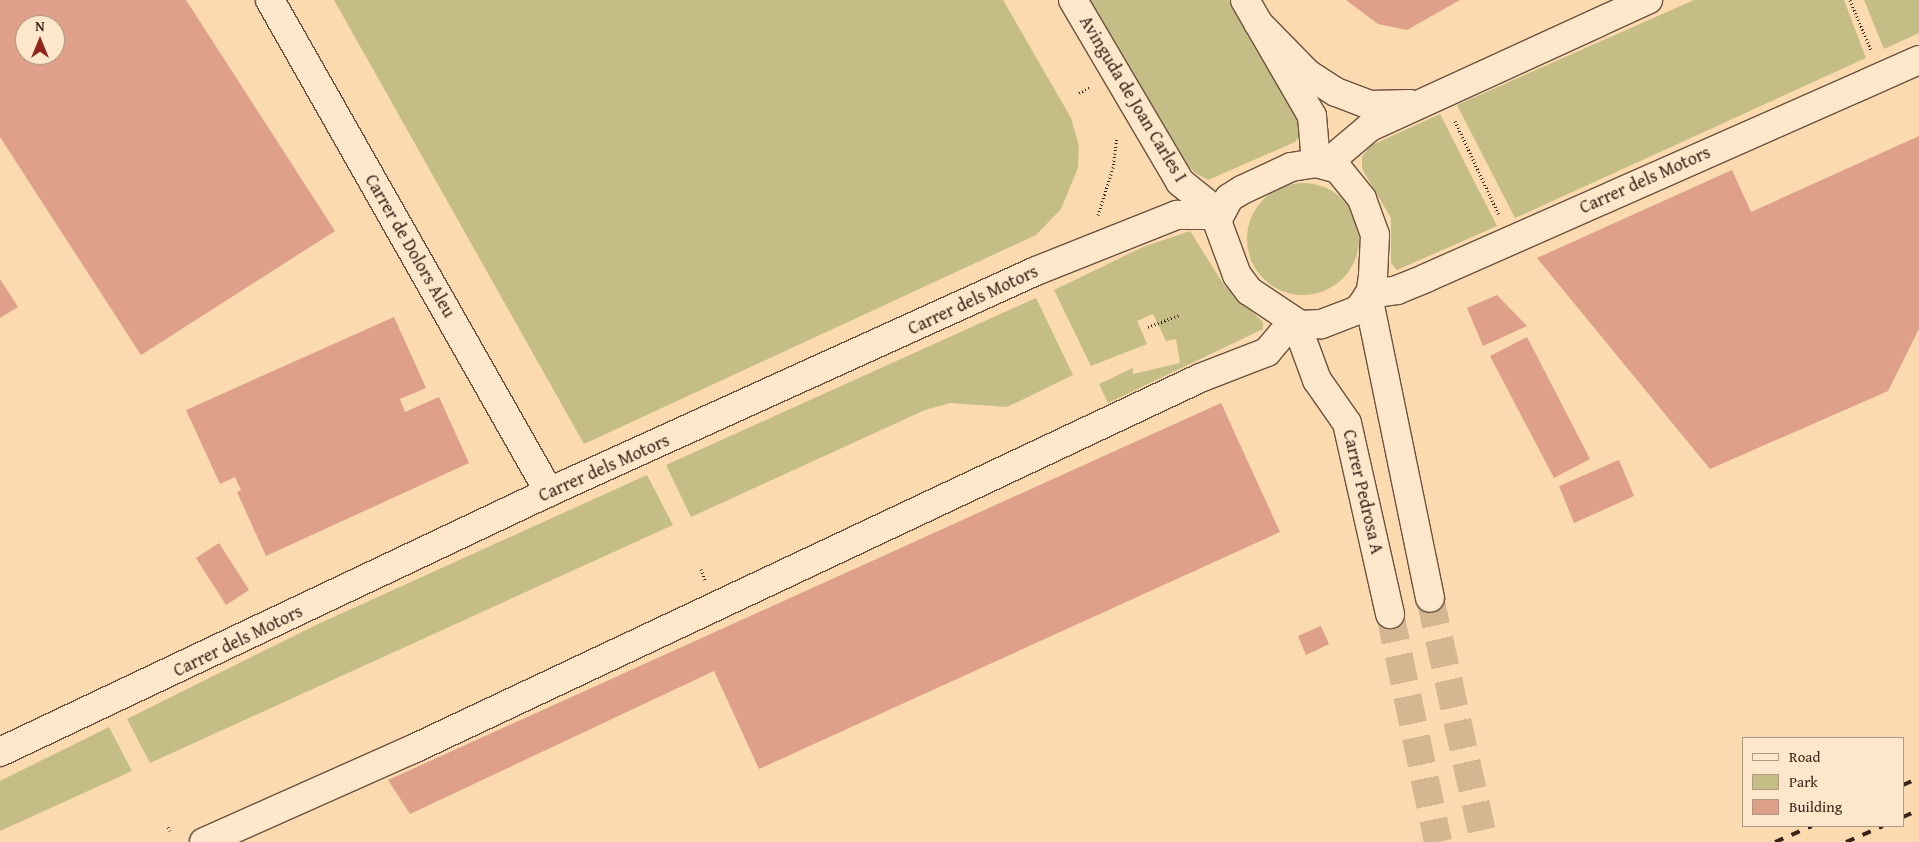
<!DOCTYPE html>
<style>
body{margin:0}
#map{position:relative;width:1919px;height:842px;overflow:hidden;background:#fadaae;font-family:"Gentium Book Plus",serif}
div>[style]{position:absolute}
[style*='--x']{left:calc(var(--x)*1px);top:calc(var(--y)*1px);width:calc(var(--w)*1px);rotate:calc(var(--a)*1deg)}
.green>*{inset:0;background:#c4be86}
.round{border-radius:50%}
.building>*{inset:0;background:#dea088}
.minor-tunnel>*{height:28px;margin-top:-14px;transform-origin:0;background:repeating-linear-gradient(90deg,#d4b691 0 28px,transparent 0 42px)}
.path>*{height:3px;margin-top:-1.5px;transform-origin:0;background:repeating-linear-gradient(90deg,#3b251b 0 1px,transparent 0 3.5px)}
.roads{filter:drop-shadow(1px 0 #6b5240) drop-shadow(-1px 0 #6b5240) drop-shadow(0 1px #6b5240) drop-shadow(0 -1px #6b5240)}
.minor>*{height:28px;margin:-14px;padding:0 14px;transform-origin:14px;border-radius:14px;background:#fce7ca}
.rail>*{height:4px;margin-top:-2px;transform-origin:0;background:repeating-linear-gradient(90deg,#3b251b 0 9px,transparent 0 18px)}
span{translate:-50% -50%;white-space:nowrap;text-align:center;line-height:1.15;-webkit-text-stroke:4px #fce7ca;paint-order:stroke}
.street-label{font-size:18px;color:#3b251b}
.legend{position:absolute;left:1742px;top:737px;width:162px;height:90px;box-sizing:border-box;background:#fce7ca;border:1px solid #af9984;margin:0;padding:6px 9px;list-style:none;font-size:15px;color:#3b251b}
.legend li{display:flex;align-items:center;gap:10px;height:25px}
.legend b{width:25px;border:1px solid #af9984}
.north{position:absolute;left:15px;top:15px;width:50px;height:50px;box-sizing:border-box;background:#fce7ca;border:1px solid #af9984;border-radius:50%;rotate:0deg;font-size:14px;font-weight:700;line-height:20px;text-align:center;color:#3b251b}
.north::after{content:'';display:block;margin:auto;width:18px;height:22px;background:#8f2418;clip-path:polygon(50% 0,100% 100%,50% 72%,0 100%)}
</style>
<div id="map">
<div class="green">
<i style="clip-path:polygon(334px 0,1003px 0,1071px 118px,1079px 146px,1078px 168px,1061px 209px,1036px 235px,584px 444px)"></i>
<i style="clip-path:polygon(1088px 0,1234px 0,1301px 120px,1302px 133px,1295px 142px,1208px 180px,1195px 173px,1180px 158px)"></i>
<i style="clip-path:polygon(1694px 0,1844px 0,1866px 58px,1515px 218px,1457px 105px)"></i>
<i style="clip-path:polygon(1864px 0,1919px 0,1919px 33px,1884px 49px)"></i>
<i style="clip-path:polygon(1440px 114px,1497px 226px,1397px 270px,1391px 263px,1391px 218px,1362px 169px,1362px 157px,1370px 146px)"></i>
<i class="round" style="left:1247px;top:183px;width:112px;height:112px"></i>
<i style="clip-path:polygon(1190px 231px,1224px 285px,1263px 322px,1263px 329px,1108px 403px,1099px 384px,1133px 368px,1133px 374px,1180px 363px,1176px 339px,1166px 341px,1153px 314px,1137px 321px,1147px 344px,1091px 366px,1054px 290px,1143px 247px)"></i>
<i style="clip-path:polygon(1036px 298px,1073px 375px,1007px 407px,950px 403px,925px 410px,691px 517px,666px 465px)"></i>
<i style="clip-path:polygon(647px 475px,673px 525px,150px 763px,127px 719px,316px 625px)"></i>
<i style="clip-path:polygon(109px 727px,132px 771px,0 831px,0 781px)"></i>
</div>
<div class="building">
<i style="clip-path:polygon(evenodd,0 0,186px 0,335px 231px,141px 355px,0 137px,0 0,25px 25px,55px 25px,55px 55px,25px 55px,25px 25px)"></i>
<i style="clip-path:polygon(1346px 0,1460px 0,1407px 30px,1378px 24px)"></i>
<i style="clip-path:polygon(1919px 136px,1919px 329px,1888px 391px,1710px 469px,1537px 258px,1732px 170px,1751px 212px)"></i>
<i style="clip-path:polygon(0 279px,18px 307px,0 318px)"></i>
<i style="clip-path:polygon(1497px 295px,1527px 326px,1483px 346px,1467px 308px)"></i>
<i style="clip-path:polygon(394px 317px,426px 388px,400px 399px,405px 412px,439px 397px,469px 463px,266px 556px,237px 492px,241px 490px,235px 477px,220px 484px,186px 410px)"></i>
<i style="clip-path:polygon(1527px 337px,1590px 459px,1554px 478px,1490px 356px)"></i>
<i style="clip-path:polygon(1221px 403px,1280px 532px,759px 769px,714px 671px,410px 814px,388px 780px)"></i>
<i style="clip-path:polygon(1619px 460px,1634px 496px,1574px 523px,1559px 486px)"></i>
<i style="clip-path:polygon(219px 543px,249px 590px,226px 605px,196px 558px)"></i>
<i style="clip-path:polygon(1321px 626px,1329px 644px,1306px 655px,1298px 636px)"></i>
</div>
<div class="minor-tunnel">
<i style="--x:1430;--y:598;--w:250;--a:77.5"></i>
<i style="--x:1390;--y:614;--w:233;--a:78.1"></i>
</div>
<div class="path">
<i style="--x:1850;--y:0;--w:54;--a:67.2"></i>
<i style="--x:1079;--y:93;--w:13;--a:-29"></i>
<i style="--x:1455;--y:121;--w:104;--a:64.9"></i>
<i style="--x:1098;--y:215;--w:49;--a:-72.3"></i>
<i style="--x:1113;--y:168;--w:31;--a:-83"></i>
<i style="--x:1148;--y:327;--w:34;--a:-21"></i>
<i style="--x:701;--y:569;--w:12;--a:70"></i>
<i style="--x:168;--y:827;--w:4;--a:63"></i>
</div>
<div class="roads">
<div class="minor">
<i style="--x:270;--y:0;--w:566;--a:60.44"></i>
<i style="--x:1073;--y:0;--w:211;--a:59.5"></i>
<i style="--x:1180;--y:182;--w:50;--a:38.5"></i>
<i style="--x:1245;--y:0;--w:134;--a:60"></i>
<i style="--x:1312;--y:116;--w:47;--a:85.1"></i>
<i style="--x:1258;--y:23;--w:71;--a:45.6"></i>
<i style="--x:1308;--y:74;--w:33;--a:33"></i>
<i style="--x:1336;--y:92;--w:36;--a:21"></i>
<i style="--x:1370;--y:105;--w:40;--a:-1.4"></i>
<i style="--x:1316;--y:163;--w:23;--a:15"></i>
<i style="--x:1338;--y:169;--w:38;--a:51"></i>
<i style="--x:1362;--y:199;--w:38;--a:70"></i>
<i style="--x:1375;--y:235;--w:41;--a:92.8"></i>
<i style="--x:1373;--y:276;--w:18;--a:99"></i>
<i style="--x:1370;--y:294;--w:20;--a:127"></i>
<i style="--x:1358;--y:310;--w:40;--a:159"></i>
<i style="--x:1321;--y:324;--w:21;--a:177"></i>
<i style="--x:1300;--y:325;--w:61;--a:-146.3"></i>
<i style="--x:1249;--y:291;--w:20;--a:-127"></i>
<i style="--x:1237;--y:275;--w:58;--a:-110.3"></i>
<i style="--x:1217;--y:221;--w:26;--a:-62"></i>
<i style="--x:1229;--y:198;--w:15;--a:-32"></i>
<i style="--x:1242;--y:190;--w:54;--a:-25.1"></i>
<i style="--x:1291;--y:167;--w:25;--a:-9"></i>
<i style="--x:1325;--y:165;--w:59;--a:-40.2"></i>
<i style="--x:1370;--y:127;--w:306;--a:-24.6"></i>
<i style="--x:1370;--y:294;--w:27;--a:-8"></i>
<i style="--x:1397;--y:290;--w:31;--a:-22"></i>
<i style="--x:1426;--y:278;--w:539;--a:-23.85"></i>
<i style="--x:1368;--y:296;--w:308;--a:78.4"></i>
<i style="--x:1296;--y:323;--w:61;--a:69.8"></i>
<i style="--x:1317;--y:380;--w:52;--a:55.1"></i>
<i style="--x:1347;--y:423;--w:196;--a:77.3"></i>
<i style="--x:0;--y:752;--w:607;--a:-25.34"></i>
<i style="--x:549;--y:492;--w:535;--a:-24.41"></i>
<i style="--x:1036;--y:271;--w:152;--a:-21.7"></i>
<i style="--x:1177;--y:215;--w:41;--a:0"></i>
<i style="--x:204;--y:842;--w:227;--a:-24"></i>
<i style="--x:411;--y:750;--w:872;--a:-25.24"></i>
<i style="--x:1200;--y:378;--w:72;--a:-21.2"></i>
<i style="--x:1267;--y:352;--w:39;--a:-50"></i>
</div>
</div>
<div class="rail">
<i style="--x:1903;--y:785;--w:17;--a:-24"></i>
<i style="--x:1903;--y:817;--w:17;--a:-24"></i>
<i style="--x:1775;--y:842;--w:40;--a:-23.4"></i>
<i style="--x:1846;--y:842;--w:40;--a:-23.4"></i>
</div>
<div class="street-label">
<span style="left:1133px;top:99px;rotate:59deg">Avinguda de Joan Carles I</span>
<span style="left:1645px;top:180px;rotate:-24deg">Carrer dels Motors</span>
<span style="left:410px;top:246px;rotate:60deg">Carrer de Dolors Aleu</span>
<span style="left:973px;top:300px;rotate:-25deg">Carrer dels Motors</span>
<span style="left:604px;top:468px;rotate:-24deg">Carrer dels Motors</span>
<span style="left:1363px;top:492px;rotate:77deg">Carrer Pedrosa A</span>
<span style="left:238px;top:641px;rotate:-26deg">Carrer dels Motors</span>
</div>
<ul class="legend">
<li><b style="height:6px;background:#fce7ca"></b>Road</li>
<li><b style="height:14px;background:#c4be86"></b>Park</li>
<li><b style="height:14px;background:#dea088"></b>Building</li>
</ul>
<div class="north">N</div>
</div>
